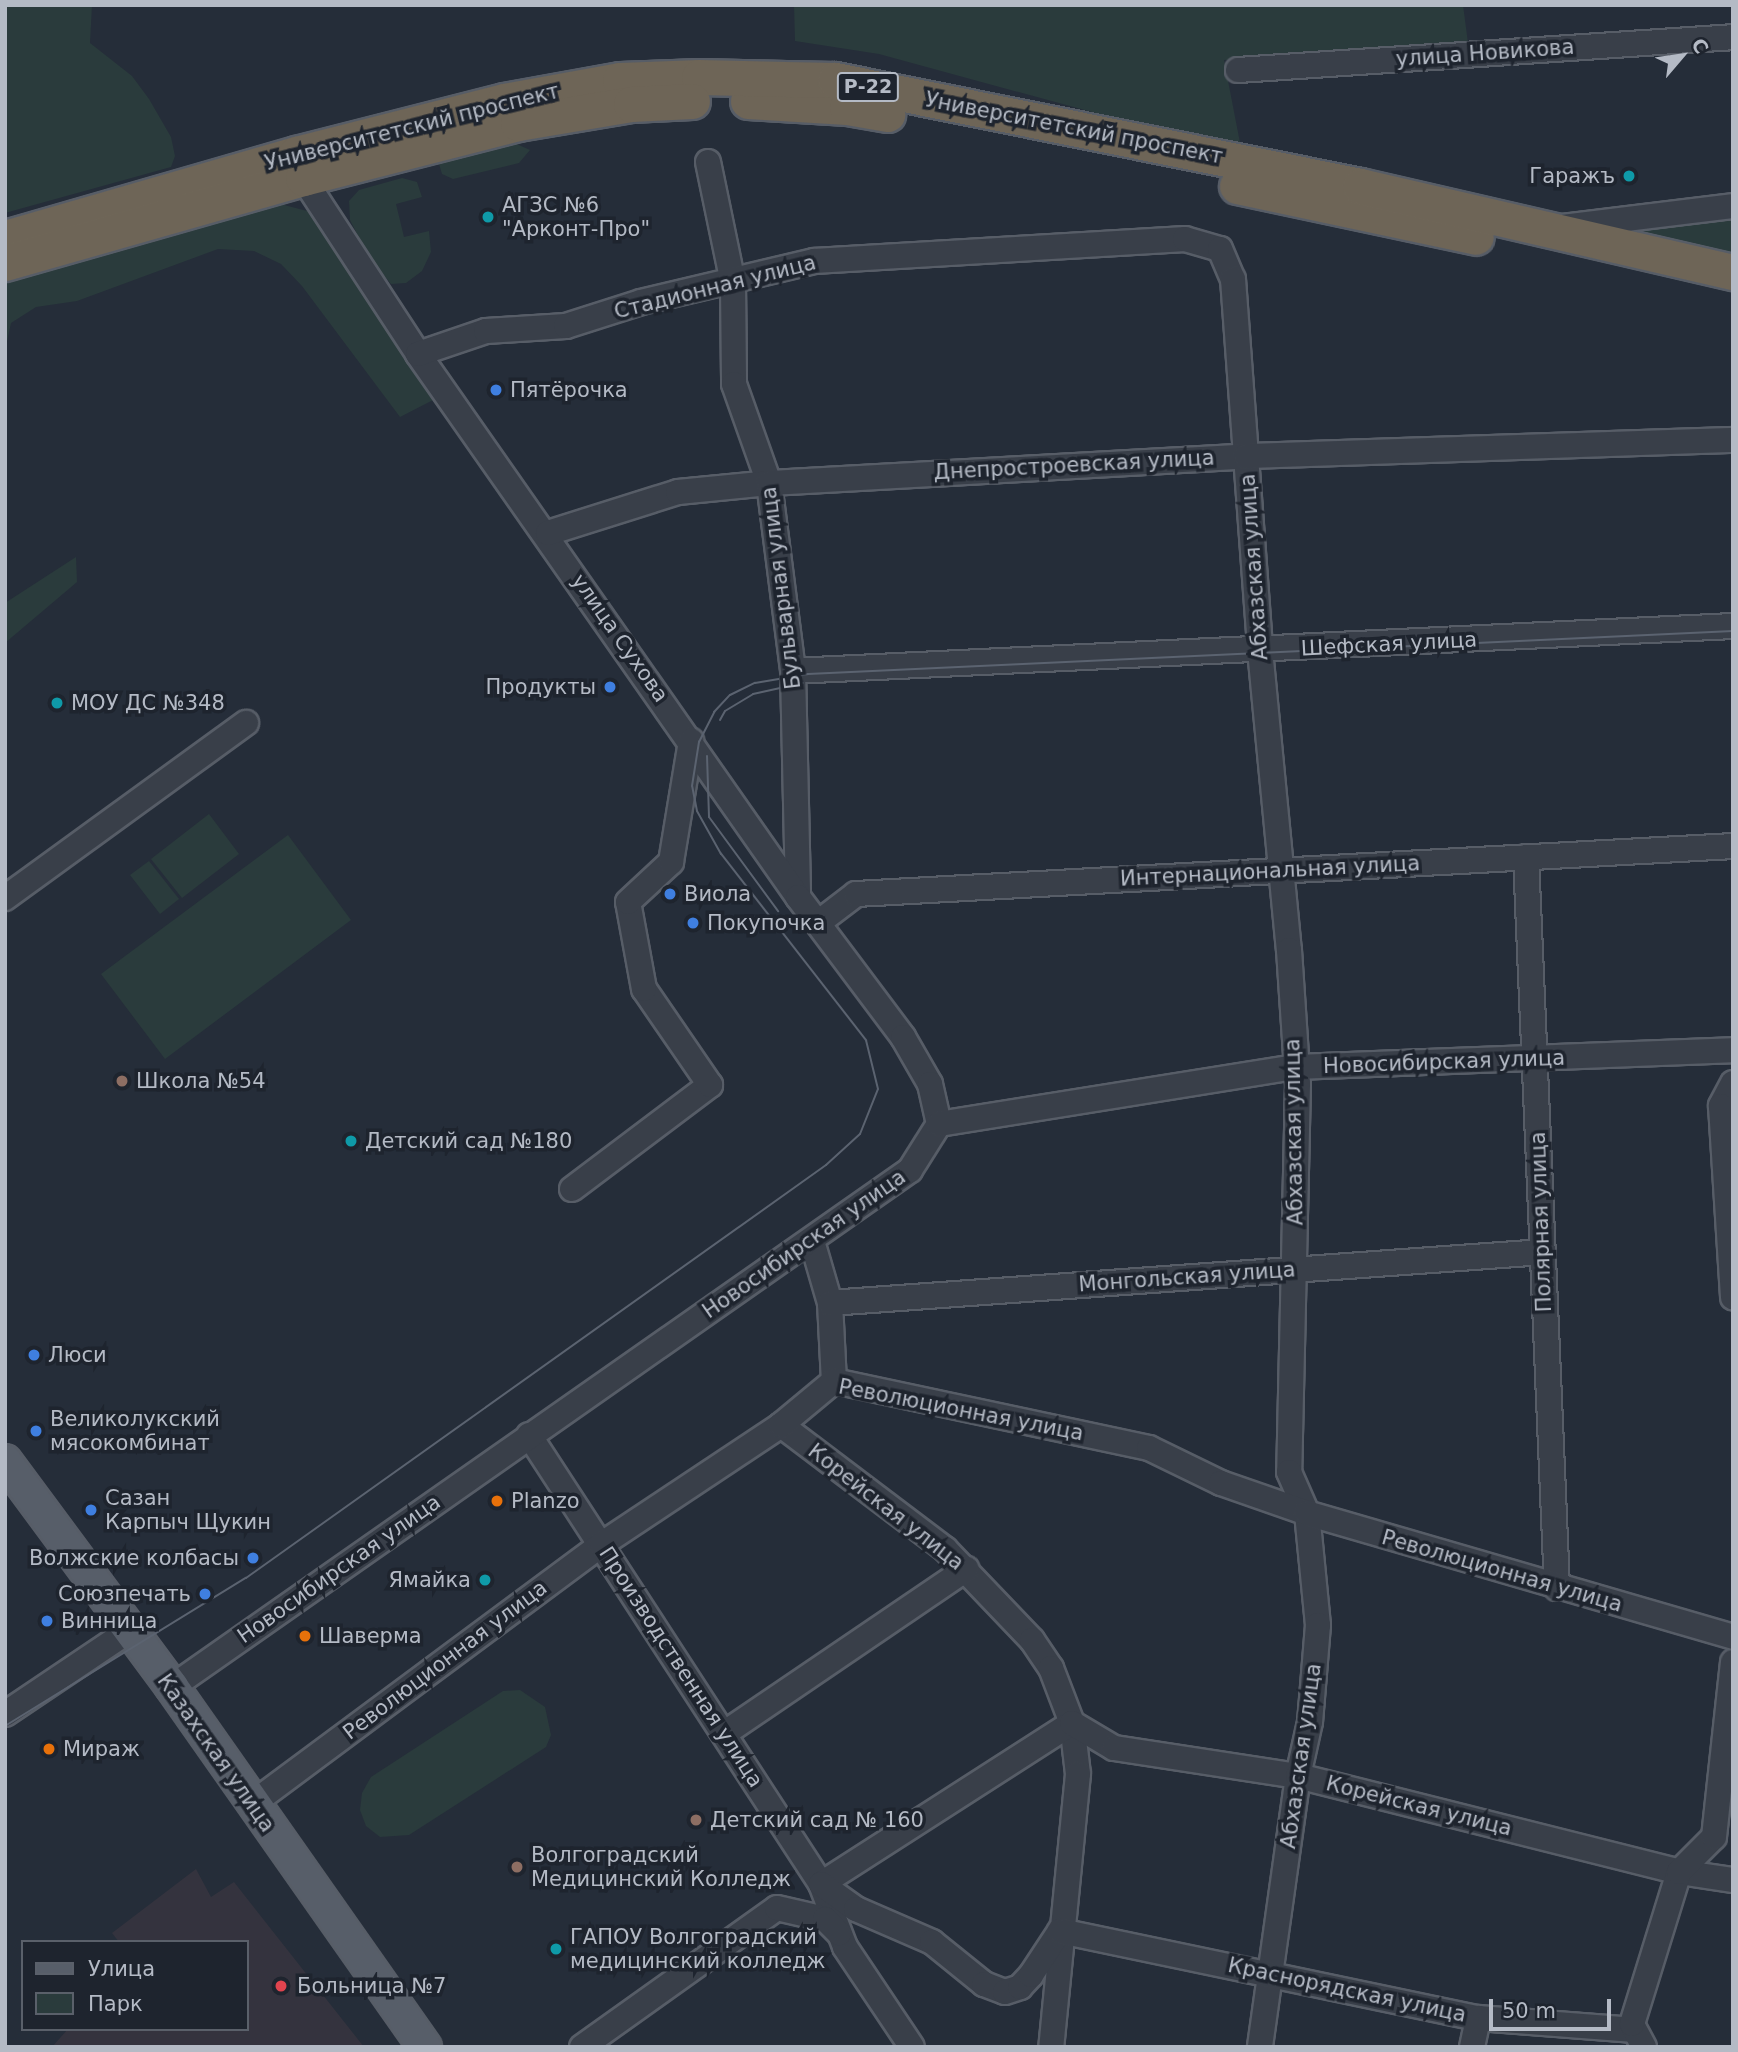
<!DOCTYPE html>
<meta charset="utf-8">
<style>
body{margin:0}
#map{position:relative;width:1738px;height:2052px;overflow:hidden;background:#252d39;font-family:"DejaVu Sans",sans-serif}
div>[style]{position:absolute}
[style*='--x']{left:calc(var(--x)*1px);top:calc(var(--y)*1px);width:calc(var(--w)*1px);rotate:calc(var(--a)*1deg)}
.medical>*{inset:0;background:#34333e}
.green>*{inset:0;background:#2a3b3c}
.roads{filter:drop-shadow(2px 0 #575d67) drop-shadow(-2px 0 #575d67) drop-shadow(0 2px #575d67) drop-shadow(0 -2px #575d67)}
.minor>*{height:24px;margin:-12px;padding:0 12px;transform-origin:12px;border-radius:12px;background:#393f49}
.major>*{height:32px;margin:-16px;padding:0 16px;transform-origin:16px;border-radius:16px;background:#575e69}
.highway>*{height:35px;margin:-17.5px;padding:0 17.5px;transform-origin:17.5px;border-radius:17.5px;background:#6e6557}
.tram>*{height:2px;margin:-1px;padding:0 1px;transform-origin:1px;border-radius:1px;background:#5b6370}
.dots>*{width:19px;height:19px;translate:-50% -50%;box-sizing:border-box;border:4px solid #1e242e;border-radius:50%}
span{translate:-50% -50%;white-space:nowrap;text-align:center;line-height:1.15;-webkit-text-stroke:7px #1e242e;paint-order:stroke}
.shield-label span{padding:2px 5px;background:#1e242e;border:2px solid;border-radius:5px;-webkit-text-stroke-width:0}
.shield-label{font-size:19px;color:#b4bac5;font-weight:700}
.street-label{font-size:21px;color:#b4bac5}
.poi-label{font-size:21px;color:#b4bac5}
.right{translate:-100% -50%;text-align:right}
.left{translate:0 -50%;text-align:left}
.frame{position:absolute;inset:0;border:7px solid #b4bac5;pointer-events:none}
.legend{position:absolute;left:21px;top:1940px;width:228px;height:91px;box-sizing:border-box;background:#1e242e;border:2px solid #5a606a;margin:0;padding:9px 12px;list-style:none;font-size:21px;color:#b4bac5}
.legend li{display:flex;align-items:center;gap:14px;height:35px}
.legend b{width:35px;border:2px solid #5a606a}
.north{position:absolute;left:1647px;top:21px;width:70px;height:70px;-webkit-text-stroke:5px #1e242e;paint-order:stroke;rotate:61deg;font-size:19px;font-weight:700;line-height:28px;text-align:center;color:#b4bac5}
.north::after{content:'';display:block;margin:auto;width:24px;height:32px;background:#b4bac5;clip-path:polygon(50% 0,100% 100%,50% 72%,0 100%)}
.scale{position:absolute;left:1489px;top:1999px;width:122px;height:32px;box-sizing:border-box;border:4px solid #b4bac5;border-top:0;padding-left:9px;font-size:21px;line-height:24px;white-space:nowrap;color:#b4bac5;-webkit-text-stroke:5px #1e242e;paint-order:stroke}
</style>
<div id="map">
<div class="medical">
<i style="clip-path:polygon(196px 1869px,211px 1897px,234px 1882px,364px 2047px,52px 2047px,68px 2029px,247px 2029px,247px 1942px,119px 1942px,112px 1933px)"></i>
</div>
<div class="green">
<i style="clip-path:polygon(5px 5px,92px 5px,90px 43px,132px 76px,149px 99px,171px 137px,175px 156px,171px 167px,5px 213px)"></i>
<i style="clip-path:polygon(794px 5px,1463px 5px,1468px 43px,1224px 60px,1242px 153px,879px 54px,795px 41px)"></i>
<i style="clip-path:polygon(510px 141px,530px 150px,519px 163px,453px 179px,442px 174px,439px 164px,448px 157px)"></i>
<i style="clip-path:polygon(402px 178px,417px 182px,422px 197px,396px 204px,404px 237px,429px 231px,431px 252px,422px 271px,406px 283px,391px 284px,369px 257px,350px 220px,349px 201px,359px 190px)"></i>
<i style="clip-path:polygon(1733px 197px,1733px 263px,1555px 213px)"></i>
<i style="clip-path:polygon(273px 202px,307px 211px,323px 226px,437px 398px,400px 417px,302px 286px,281px 264px,254px 251px,218px 249px,77px 301px,36px 307px,11px 323px,5px 351px,5px 279px,89px 259px)"></i>
<i style="clip-path:polygon(76px 557px,77px 582px,5px 643px,5px 603px)"></i>
<i style="clip-path:polygon(209px 814px,239px 854px,182px 898px,151px 859px)"></i>
<i style="clip-path:polygon(288px 835px,351px 920px,165px 1059px,101px 974px)"></i>
<i style="clip-path:polygon(149px 861px,179px 899px,160px 914px,130px 875px)"></i>
<i style="clip-path:polygon(520px 1690px,545px 1707px,551px 1735px,546px 1747px,409px 1835px,380px 1837px,366px 1826px,360px 1810px,362px 1793px,371px 1777px,503px 1691px)"></i>
</div>
<div class="roads">
<div class="minor">
<i style="--x:1238;--y:70;--w:496;--a:-3.8"></i>
<i style="--x:708;--y:162;--w:124;--a:78.3"></i>
<i style="--x:733;--y:283;--w:101;--a:89.4"></i>
<i style="--x:734;--y:384;--w:105;--a:70.5"></i>
<i style="--x:769;--y:483;--w:190;--a:82.7"></i>
<i style="--x:793;--y:671;--w:226;--a:88.7"></i>
<i style="--x:299;--y:164;--w:15;--a:74"></i>
<i style="--x:303;--y:178;--w:210;--a:56.8"></i>
<i style="--x:418;--y:354;--w:663;--a:55.02"></i>
<i style="--x:798;--y:897;--w:175;--a:53.1"></i>
<i style="--x:903;--y:1037;--w:54;--a:60.1"></i>
<i style="--x:930;--y:1084;--w:41;--a:77.3"></i>
<i style="--x:1562;--y:227;--w:172;--a:-7"></i>
<i style="--x:418;--y:354;--w:72;--a:-18.7"></i>
<i style="--x:486;--y:331;--w:80;--a:-3.6"></i>
<i style="--x:566;--y:326;--w:79;--a:-17.7"></i>
<i style="--x:641;--y:302;--w:178;--a:-13.3"></i>
<i style="--x:814;--y:261;--w:372;--a:-3.4"></i>
<i style="--x:1185;--y:239;--w:36;--a:16"></i>
<i style="--x:1220;--y:249;--w:33;--a:67"></i>
<i style="--x:1233;--y:279;--w:372;--a:85.8"></i>
<i style="--x:1260;--y:650;--w:301;--a:84.5"></i>
<i style="--x:1289;--y:950;--w:134;--a:86.2"></i>
<i style="--x:1298;--y:1084;--w:388;--a:91.3"></i>
<i style="--x:1289;--y:1472;--w:45;--a:66.3"></i>
<i style="--x:1307;--y:1513;--w:113;--a:84.4"></i>
<i style="--x:1318;--y:1625;--w:97;--a:94.7"></i>
<i style="--x:1310;--y:1722;--w:55;--a:102.5"></i>
<i style="--x:1298;--y:1776;--w:274;--a:98"></i>
<i style="--x:548;--y:533;--w:136;--a:-17.5"></i>
<i style="--x:678;--y:492;--w:91;--a:-5.6"></i>
<i style="--x:769;--y:483;--w:478;--a:-3.2"></i>
<i style="--x:1246;--y:456;--w:487;--a:-1.9"></i>
<i style="--x:793;--y:671;--w:941;--a:-2.74"></i>
<i style="--x:1526;--y:857;--w:732;--a:87.57"></i>
<i style="--x:5;--y:898;--w:298;--a:-36"></i>
<i style="--x:818;--y:923;--w:48;--a:-37.3"></i>
<i style="--x:856;--y:894;--w:878;--a:-3.13"></i>
<i style="--x:1733;--y:1083;--w:26;--a:118"></i>
<i style="--x:1721;--y:1106;--w:192;--a:86.4"></i>
<i style="--x:572;--y:1189;--w:173;--a:-37"></i>
<i style="--x:710;--y:1085;--w:116;--a:-124.5"></i>
<i style="--x:644;--y:989;--w:88;--a:-100.4"></i>
<i style="--x:628;--y:902;--w:59;--a:-42.9"></i>
<i style="--x:671;--y:862;--w:123;--a:-80.6"></i>
<i style="--x:812;--y:1241;--w:65;--a:73.8"></i>
<i style="--x:830;--y:1303;--w:78;--a:87.1"></i>
<i style="--x:830;--y:1303;--w:715;--a:-4.09"></i>
<i style="--x:834;--y:1381;--w:322;--a:12"></i>
<i style="--x:1149;--y:1448;--w:80;--a:25.9"></i>
<i style="--x:1221;--y:1483;--w:91;--a:19.2"></i>
<i style="--x:1307;--y:1513;--w:444;--a:16.2"></i>
<i style="--x:781;--y:1425;--w:206;--a:37.1"></i>
<i style="--x:945;--y:1549;--w:126;--a:46.3"></i>
<i style="--x:1032;--y:1640;--w:34;--a:56"></i>
<i style="--x:1051;--y:1668;--w:59;--a:69.1"></i>
<i style="--x:1072;--y:1723;--w:51;--a:83.3"></i>
<i style="--x:1078;--y:1774;--w:274;--a:95.6"></i>
<i style="--x:529;--y:1435;--w:536;--a:56.96"></i>
<i style="--x:821;--y:1884;--w:67;--a:69.1"></i>
<i style="--x:845;--y:1947;--w:120;--a:56.2"></i>
<i style="--x:172;--y:1687;--w:901;--a:-35.01"></i>
<i style="--x:910;--y:1170;--w:54;--a:-57.8"></i>
<i style="--x:939;--y:1124;--w:361;--a:-9.1"></i>
<i style="--x:1295;--y:1067;--w:438;--a:-2.2"></i>
<i style="--x:5;--y:1714;--w:147;--a:-33.9"></i>
<i style="--x:1072;--y:1723;--w:298;--a:147.3"></i>
<i style="--x:821;--y:1884;--w:43;--a:35.5"></i>
<i style="--x:856;--y:1909;--w:83;--a:23.5"></i>
<i style="--x:932;--y:1942;--w:67;--a:38.9"></i>
<i style="--x:984;--y:1984;--w:22;--a:21"></i>
<i style="--x:1005;--y:1992;--w:16;--a:-18"></i>
<i style="--x:1020;--y:1987;--w:16;--a:-47"></i>
<i style="--x:1031;--y:1975;--w:53;--a:-56.6"></i>
<i style="--x:1060;--y:1931;--w:427;--a:11.8"></i>
<i style="--x:1478;--y:2018;--w:157;--a:4.4"></i>
<i style="--x:1072;--y:1723;--w:49;--a:30.8"></i>
<i style="--x:1114;--y:1748;--w:186;--a:8.7"></i>
<i style="--x:1298;--y:1776;--w:393;--a:14.1"></i>
<i style="--x:1679;--y:1872;--w:55;--a:8.4"></i>
<i style="--x:725;--y:1733;--w:292;--a:-34.2"></i>
<i style="--x:252;--y:1804;--w:436;--a:-36.6"></i>
<i style="--x:602;--y:1544;--w:215;--a:-33.6"></i>
<i style="--x:781;--y:1425;--w:69;--a:-39.7"></i>
<i style="--x:582;--y:2047;--w:239;--a:-35.5"></i>
<i style="--x:777;--y:1908;--w:49;--a:12.9"></i>
<i style="--x:825;--y:1919;--w:20;--a:45"></i>
<i style="--x:1472;--y:2047;--w:30;--a:-78"></i>
<i style="--x:1644;--y:2047;--w:26;--a:-118"></i>
<i style="--x:1632;--y:2024;--w:159;--a:-72.8"></i>
<i style="--x:1679;--y:1872;--w:49;--a:-45"></i>
<i style="--x:1714;--y:1837;--w:176;--a:-83.8"></i>
</div>
<div class="major">
<i style="--x:5;--y:1461;--w:281;--a:53.5"></i>
<i style="--x:172;--y:1687;--w:440;--a:54.9"></i>
</div>
<div class="highway">
<i style="--x:748;--y:101;--w:99;--a:3.5"></i>
<i style="--x:847;--y:107;--w:41;--a:9.9"></i>
<i style="--x:1237;--y:186;--w:244;--a:12"></i>
<i style="--x:5;--y:238;--w:303;--a:-16.1"></i>
<i style="--x:296;--y:154;--w:215;--a:-14.3"></i>
<i style="--x:504;--y:101;--w:118;--a:-10.3"></i>
<i style="--x:620;--y:80;--w:79;--a:-2.2"></i>
<i style="--x:699;--y:77;--w:136;--a:1.3"></i>
<i style="--x:835;--y:80;--w:536;--a:11.41"></i>
<i style="--x:1360;--y:186;--w:383;--a:13"></i>
<i style="--x:5;--y:263;--w:310;--a:-15.9"></i>
<i style="--x:303;--y:178;--w:222;--a:-14.3"></i>
<i style="--x:518;--y:123;--w:115;--a:-9.5"></i>
<i style="--x:631;--y:104;--w:61;--a:-2.8"></i>
</div>
</div>
<div class="tram">
<i style="--x:720;--y:720;--w:10;--a:-61"></i>
<i style="--x:725;--y:711;--w:33;--a:-31"></i>
<i style="--x:753;--y:694;--w:51;--a:-12.4"></i>
<i style="--x:707;--y:756;--w:61;--a:88.1"></i>
<i style="--x:709;--y:817;--w:117;--a:53.7"></i>
<i style="--x:5;--y:1726;--w:283;--a:-31.6"></i>
<i style="--x:246;--y:1578;--w:712;--a:-35.45"></i>
<i style="--x:826;--y:1165;--w:46;--a:-42.4"></i>
<i style="--x:860;--y:1134;--w:48;--a:-68.2"></i>
<i style="--x:878;--y:1089;--w:50;--a:-103.8"></i>
<i style="--x:866;--y:1040;--w:236;--a:-127.9"></i>
<i style="--x:721;--y:854;--w:49;--a:-119.2"></i>
<i style="--x:697;--y:811;--w:25;--a:-101"></i>
<i style="--x:692;--y:786;--w:45;--a:-81"></i>
<i style="--x:699;--y:742;--w:34;--a:-63"></i>
<i style="--x:714;--y:712;--w:23;--a:-47"></i>
<i style="--x:730;--y:695;--w:28;--a:-26"></i>
<i style="--x:755;--y:683;--w:54;--a:-9.6"></i>
<i style="--x:808;--y:674;--w:926;--a:-2.66"></i>
</div>
<div class="dots">
<i style="left:1629px;top:176px;background:#0f9aa8"></i>
<i style="left:488px;top:217px;background:#0f9aa8"></i>
<i style="left:496px;top:390px;background:#3f7fe0"></i>
<i style="left:610px;top:687px;background:#3f7fe0"></i>
<i style="left:57px;top:703px;background:#0f9aa8"></i>
<i style="left:670px;top:894px;background:#3f7fe0"></i>
<i style="left:693px;top:923px;background:#3f7fe0"></i>
<i style="left:122px;top:1081px;background:#8d6e63"></i>
<i style="left:351px;top:1141px;background:#0f9aa8"></i>
<i style="left:34px;top:1355px;background:#3f7fe0"></i>
<i style="left:36px;top:1431px;background:#3f7fe0"></i>
<i style="left:497px;top:1501px;background:#e8710a"></i>
<i style="left:91px;top:1510px;background:#3f7fe0"></i>
<i style="left:253px;top:1558px;background:#3f7fe0"></i>
<i style="left:485px;top:1580px;background:#0f9aa8"></i>
<i style="left:205px;top:1594px;background:#3f7fe0"></i>
<i style="left:47px;top:1621px;background:#3f7fe0"></i>
<i style="left:305px;top:1636px;background:#e8710a"></i>
<i style="left:49px;top:1749px;background:#e8710a"></i>
<i style="left:696px;top:1820px;background:#8d6e63"></i>
<i style="left:517px;top:1867px;background:#8d6e63"></i>
<i style="left:556px;top:1949px;background:#0f9aa8"></i>
<i style="left:281px;top:1986px;background:#e0444e"></i>
</div>
<div class="shield-label">
<span style="left:868px;top:87px">Р-22</span>
</div>
<div class="street-label">
<span style="left:1485px;top:53px;rotate:-4deg">улица Новикова</span>
<span style="left:412px;top:127px;rotate:-14deg">Университетский проспект</span>
<span style="left:1074px;top:128px;rotate:11deg">Университетский проспект</span>
<span style="left:715px;top:287px;rotate:-14deg">Стадионная улица</span>
<span style="left:1074px;top:465px;rotate:-3deg">Днепростроевская улица</span>
<span style="left:1254px;top:567px;rotate:-94deg">Абхазская улица</span>
<span style="left:781px;top:588px;rotate:-97deg">Бульварная улица</span>
<span style="left:620px;top:638px;rotate:55deg">улица Сухова</span>
<span style="left:1389px;top:644px;rotate:-3deg">Шефская улица</span>
<span style="left:1270px;top:871px;rotate:-3deg">Интернациональная улица</span>
<span style="left:1444px;top:1062px;rotate:-2deg">Новосибирская улица</span>
<span style="left:1294px;top:1132px;rotate:-91deg">Абхазская улица</span>
<span style="left:1541px;top:1222px;rotate:-92deg">Полярная улица</span>
<span style="left:804px;top:1244px;rotate:-35deg">Новосибирская улица</span>
<span style="left:1187px;top:1277px;rotate:-4deg">Монгольская улица</span>
<span style="left:961px;top:1410px;rotate:11deg">Революционная улица</span>
<span style="left:886px;top:1507px;rotate:38deg">Корейская улица</span>
<span style="left:339px;top:1569px;rotate:-35deg">Новосибирская улица</span>
<span style="left:1502px;top:1571px;rotate:16deg">Революционная улица</span>
<span style="left:445px;top:1660px;rotate:-37deg">Революционная улица</span>
<span style="left:681px;top:1667px;rotate:57deg">Производственная улица</span>
<span style="left:216px;top:1753px;rotate:55deg">Казахская улица</span>
<span style="left:1301px;top:1756px;rotate:-82deg">Абхазская улица</span>
<span style="left:1419px;top:1806px;rotate:14deg">Корейская улица</span>
<span style="left:1347px;top:1990px;rotate:12deg">Краснорядская улица</span>
</div>
<div class="poi-label">
<span class="right" style="left:1615px;top:176px">Гаражъ</span>
<span class="left" style="left:502px;top:217px">АГЗС №6<br>"Арконт-Про"</span>
<span class="left" style="left:510px;top:390px">Пятёрочка</span>
<span class="right" style="left:596px;top:687px">Продукты</span>
<span class="left" style="left:71px;top:703px">МОУ ДС №348</span>
<span class="left" style="left:684px;top:894px">Виола</span>
<span class="left" style="left:707px;top:923px">Покупочка</span>
<span class="left" style="left:136px;top:1081px">Школа №54</span>
<span class="left" style="left:365px;top:1141px">Детский сад №180</span>
<span class="left" style="left:48px;top:1355px">Люси</span>
<span class="left" style="left:50px;top:1431px">Великолукский<br>мясокомбинат</span>
<span class="left" style="left:105px;top:1510px">Сазан<br>Карпыч Щукин</span>
<span class="left" style="left:511px;top:1501px">Planzo</span>
<span class="right" style="left:239px;top:1558px">Волжские колбасы</span>
<span class="right" style="left:471px;top:1580px">Ямайка</span>
<span class="right" style="left:191px;top:1594px">Союзпечать</span>
<span class="left" style="left:61px;top:1621px">Винница</span>
<span class="left" style="left:319px;top:1636px">Шаверма</span>
<span class="left" style="left:63px;top:1749px">Мираж</span>
<span class="left" style="left:710px;top:1820px">Детский сад № 160</span>
<span class="left" style="left:531px;top:1867px">Волгоградский<br>Медицинский Колледж</span>
<span class="left" style="left:570px;top:1949px">ГАПОУ Волгоградский<br>медицинский колледж</span>
<span class="left" style="left:297px;top:1986px">Больница №7</span>
</div>
<div class="frame"></div>
<ul class="legend">
<li><b style="height:9px;background:#575e69"></b>Улица</li>
<li><b style="height:19px;background:#2a3b3c"></b>Парк</li>
</ul>
<div class="north">С</div>
<div class="scale">50 m</div>
</div>
